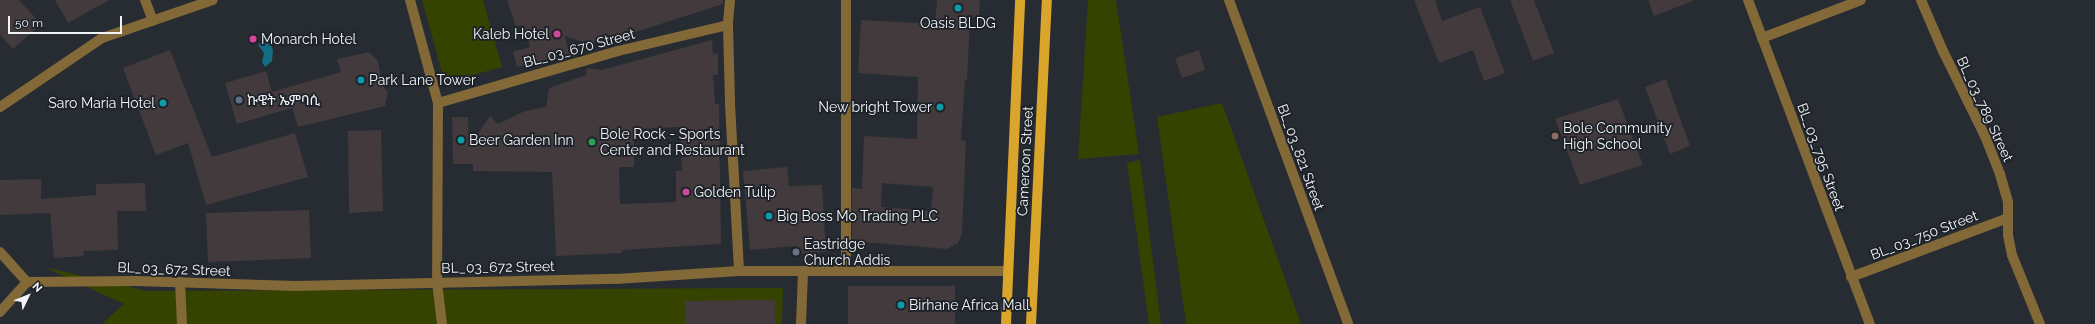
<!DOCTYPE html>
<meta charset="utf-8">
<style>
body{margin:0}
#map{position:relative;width:2095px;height:324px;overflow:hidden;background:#262c32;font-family:Raleway,"Noto Sans Ethiopic",sans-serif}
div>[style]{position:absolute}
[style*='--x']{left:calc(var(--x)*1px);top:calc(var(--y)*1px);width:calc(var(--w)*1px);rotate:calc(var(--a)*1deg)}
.green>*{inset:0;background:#364300}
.water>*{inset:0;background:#126c84}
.building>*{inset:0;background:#423a3c}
.minor>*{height:10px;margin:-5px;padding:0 5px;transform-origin:5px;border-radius:5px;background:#826937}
.primary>*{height:10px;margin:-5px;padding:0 5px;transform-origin:5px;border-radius:5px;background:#daa52b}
.dots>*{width:11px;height:11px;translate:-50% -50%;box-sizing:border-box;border:2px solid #1d2228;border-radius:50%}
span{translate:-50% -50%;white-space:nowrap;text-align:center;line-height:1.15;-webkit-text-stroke:3.5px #1d2228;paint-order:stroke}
.poi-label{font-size:14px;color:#f0f3f7}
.right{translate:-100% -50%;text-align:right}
.left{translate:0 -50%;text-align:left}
.street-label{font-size:14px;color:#f0f3f7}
.north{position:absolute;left:8px;top:276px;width:40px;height:40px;-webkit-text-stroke:3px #1d2228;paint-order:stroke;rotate:47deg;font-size:11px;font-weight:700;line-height:16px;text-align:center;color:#f0f3f7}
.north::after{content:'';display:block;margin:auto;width:14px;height:18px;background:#f0f3f7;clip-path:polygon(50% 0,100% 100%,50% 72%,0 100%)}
.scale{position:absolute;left:8px;top:16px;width:114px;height:18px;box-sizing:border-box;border:2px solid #f0f3f7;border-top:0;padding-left:5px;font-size:12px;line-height:14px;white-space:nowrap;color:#f0f3f7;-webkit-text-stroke:3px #1d2228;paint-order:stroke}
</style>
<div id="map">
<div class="green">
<i style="clip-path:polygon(422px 0,483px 0,502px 67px,445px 83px)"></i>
<i style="clip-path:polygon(1088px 0,1116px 0,1139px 154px,1078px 159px)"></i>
<i style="clip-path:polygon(1222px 103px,1301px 324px,1186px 324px,1157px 117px)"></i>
<i style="clip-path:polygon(1140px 160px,1161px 324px,1149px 324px,1127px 163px)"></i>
<i style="clip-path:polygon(44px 267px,147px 291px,783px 288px,782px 324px,102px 324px,124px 304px)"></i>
</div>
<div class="water">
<i style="clip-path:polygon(264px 40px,270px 43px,273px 50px,272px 61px,265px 67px,262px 62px,264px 53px,258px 45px)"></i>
</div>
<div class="building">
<i style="clip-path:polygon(0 0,19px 0,41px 24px,13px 49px,0 35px)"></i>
<i style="clip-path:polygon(55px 0,109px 0,68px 23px)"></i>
<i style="clip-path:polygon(507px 0,723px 0,723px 4px,617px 38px,585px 43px,565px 36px,569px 54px,517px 67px,513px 52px,530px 47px,524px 25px,516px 27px)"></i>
<i style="clip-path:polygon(evenodd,937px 0,980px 0,979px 17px,970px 17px,967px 80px,965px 79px,961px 140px,966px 141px,962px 234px,958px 243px,947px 249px,852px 241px,852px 188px,862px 189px,864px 136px,917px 139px,918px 77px,858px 73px,861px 20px,935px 24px,937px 0,882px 183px,933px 187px,931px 211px,881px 207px,882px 183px)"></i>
<i style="clip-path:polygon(1414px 0,1435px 0,1442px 21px,1480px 7px,1505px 73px,1484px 81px,1473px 50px,1439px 63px)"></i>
<i style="clip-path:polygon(1510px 0,1534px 0,1554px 53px,1533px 61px)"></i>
<i style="clip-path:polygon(1648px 0,1693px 0,1693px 1px,1654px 16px)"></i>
<i style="clip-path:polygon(evenodd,712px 40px,713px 54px,718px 53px,718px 75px,713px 75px,715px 104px,719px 104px,721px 244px,622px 250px,622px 253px,556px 256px,552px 172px,473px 171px,473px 164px,453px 164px,452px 117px,468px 117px,469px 147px,490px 116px,498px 124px,525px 111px,546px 107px,549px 88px,586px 75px,587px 68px,602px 70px,712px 40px,680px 127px,682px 171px,676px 171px,676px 202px,620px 204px,619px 167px,634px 167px,634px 129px,680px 127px)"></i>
<i style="clip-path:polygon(170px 50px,212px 157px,295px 133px,308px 177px,206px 205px,188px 143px,156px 155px,123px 68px)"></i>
<i style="clip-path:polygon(1199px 50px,1205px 70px,1182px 78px,1175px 58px)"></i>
<i style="clip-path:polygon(369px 52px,378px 61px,382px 85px,388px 92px,385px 106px,298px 127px,292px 108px,237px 124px,225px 83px,266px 71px,272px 92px,341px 72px,337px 59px)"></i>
<i style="clip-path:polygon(1666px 79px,1690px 146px,1670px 154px,1645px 87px)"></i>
<i style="clip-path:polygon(1618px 99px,1643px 165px,1580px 185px,1555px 119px)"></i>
<i style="clip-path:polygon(381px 130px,383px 211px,349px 213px,348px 131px)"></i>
<i style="clip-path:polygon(787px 167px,789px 186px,822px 185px,826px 252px,795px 254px,794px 246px,750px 250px,743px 171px)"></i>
<i style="clip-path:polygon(41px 179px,41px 199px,96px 195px,96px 184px,145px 183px,146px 211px,117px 211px,118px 250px,83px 251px,84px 256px,54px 258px,50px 213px,0 215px,0 180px)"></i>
<i style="clip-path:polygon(309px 210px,311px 258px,208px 262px,206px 213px)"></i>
<i style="clip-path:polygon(848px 286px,955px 286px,955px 324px,848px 324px)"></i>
<i style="clip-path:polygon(775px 300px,775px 324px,685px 324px,685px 301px)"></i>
</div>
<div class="minor">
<i style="--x:145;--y:0;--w:22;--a:69"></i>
<i style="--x:410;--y:0;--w:107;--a:74.8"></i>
<i style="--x:438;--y:103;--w:179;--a:90.3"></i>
<i style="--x:437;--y:282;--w:42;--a:83.2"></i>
<i style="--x:730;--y:0;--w:25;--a:95"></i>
<i style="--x:728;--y:25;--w:79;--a:88.5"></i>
<i style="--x:730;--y:104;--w:167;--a:86.9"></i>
<i style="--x:1229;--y:0;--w:345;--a:69.8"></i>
<i style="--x:1748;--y:0;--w:346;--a:69.4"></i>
<i style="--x:1921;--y:0;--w:56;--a:66.7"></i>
<i style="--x:1943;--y:51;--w:95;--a:63.7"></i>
<i style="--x:1985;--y:136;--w:41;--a:68.5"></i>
<i style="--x:2000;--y:174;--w:29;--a:74"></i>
<i style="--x:2008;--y:202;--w:33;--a:90"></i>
<i style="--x:2008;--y:235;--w:20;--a:79"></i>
<i style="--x:2012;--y:255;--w:74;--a:67.9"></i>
<i style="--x:1762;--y:38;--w:106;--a:-21"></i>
<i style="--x:438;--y:103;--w:187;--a:-16.1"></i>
<i style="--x:618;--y:51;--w:113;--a:-13.3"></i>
<i style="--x:0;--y:107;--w:123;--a:-34.1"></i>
<i style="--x:102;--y:38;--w:117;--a:-18.9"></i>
<i style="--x:0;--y:252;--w:40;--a:48"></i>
<i style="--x:846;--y:271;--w:271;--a:-90"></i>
<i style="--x:1851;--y:277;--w:168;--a:-20.6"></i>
<i style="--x:27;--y:282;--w:109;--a:-0.5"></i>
<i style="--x:136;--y:281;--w:160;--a:1.8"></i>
<i style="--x:296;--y:286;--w:320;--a:-1.3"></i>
<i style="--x:616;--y:279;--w:123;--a:-3.7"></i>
<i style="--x:739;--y:271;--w:269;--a:0"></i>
<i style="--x:180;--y:282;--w:42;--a:87.3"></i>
<i style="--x:0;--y:312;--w:40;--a:-48"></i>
<i style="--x:801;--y:324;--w:52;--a:-87.8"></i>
</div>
<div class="primary">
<i style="--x:1006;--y:324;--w:324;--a:-87.5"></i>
<i style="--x:1031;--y:324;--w:324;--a:-87.2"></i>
</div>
<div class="dots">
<i style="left:958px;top:8px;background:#0f9aa8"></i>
<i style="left:557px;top:34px;background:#d1479c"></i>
<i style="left:253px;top:39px;background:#d1479c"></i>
<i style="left:361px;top:80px;background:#0f9aa8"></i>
<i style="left:239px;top:100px;background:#5c6f8a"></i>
<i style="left:163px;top:103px;background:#0f9aa8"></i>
<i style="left:940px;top:107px;background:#0f9aa8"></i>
<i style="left:1555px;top:136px;background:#8d6e63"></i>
<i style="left:461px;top:140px;background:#0f9aa8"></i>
<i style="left:592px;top:142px;background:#2e9e5b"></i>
<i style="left:686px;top:192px;background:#d1479c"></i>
<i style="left:769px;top:216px;background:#0f9aa8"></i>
<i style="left:796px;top:252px;background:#6b7280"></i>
<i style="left:901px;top:305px;background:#0f9aa8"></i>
</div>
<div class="poi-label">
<span style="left:958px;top:23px">Oasis BLDG</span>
<span class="right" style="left:549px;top:34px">Kaleb Hotel</span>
<span class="left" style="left:261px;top:39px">Monarch Hotel</span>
<span class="left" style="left:369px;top:80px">Park Lane Tower</span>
<span class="left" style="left:247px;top:100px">ኩዌት ኤምባሲ</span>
<span class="right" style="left:155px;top:103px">Saro Maria Hotel</span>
<span class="right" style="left:932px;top:107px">New bright Tower</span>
<span class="left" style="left:1563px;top:136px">Bole Community<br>High School</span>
<span class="left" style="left:600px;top:142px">Bole Rock - Sports<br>Center and Restaurant</span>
<span class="left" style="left:469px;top:140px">Beer Garden Inn</span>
<span class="left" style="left:694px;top:192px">Golden Tulip</span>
<span class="left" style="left:777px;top:216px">Big Boss Mo Trading PLC</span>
<span class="left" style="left:804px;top:252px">Eastridge<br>Church Addis</span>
<span class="left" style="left:909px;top:305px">Birhane Africa Mall</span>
</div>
<div class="street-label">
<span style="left:579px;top:48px;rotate:-15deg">BL_03_670 Street</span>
<span style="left:1985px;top:109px;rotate:65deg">BL_03_789 Street</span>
<span style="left:1301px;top:157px;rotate:70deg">BL_03_821 Street</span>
<span style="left:1821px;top:157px;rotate:70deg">BL_03_795 Street</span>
<span style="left:1025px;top:161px;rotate:-87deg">Cameroon Street</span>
<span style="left:1924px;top:235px;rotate:-21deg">BL_03_750 Street</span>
<span style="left:498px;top:267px;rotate:-1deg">BL_03_672 Street</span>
<span style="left:174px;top:269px;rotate:2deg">BL_03_672 Street</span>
</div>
<div class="north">N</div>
<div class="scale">50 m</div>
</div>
